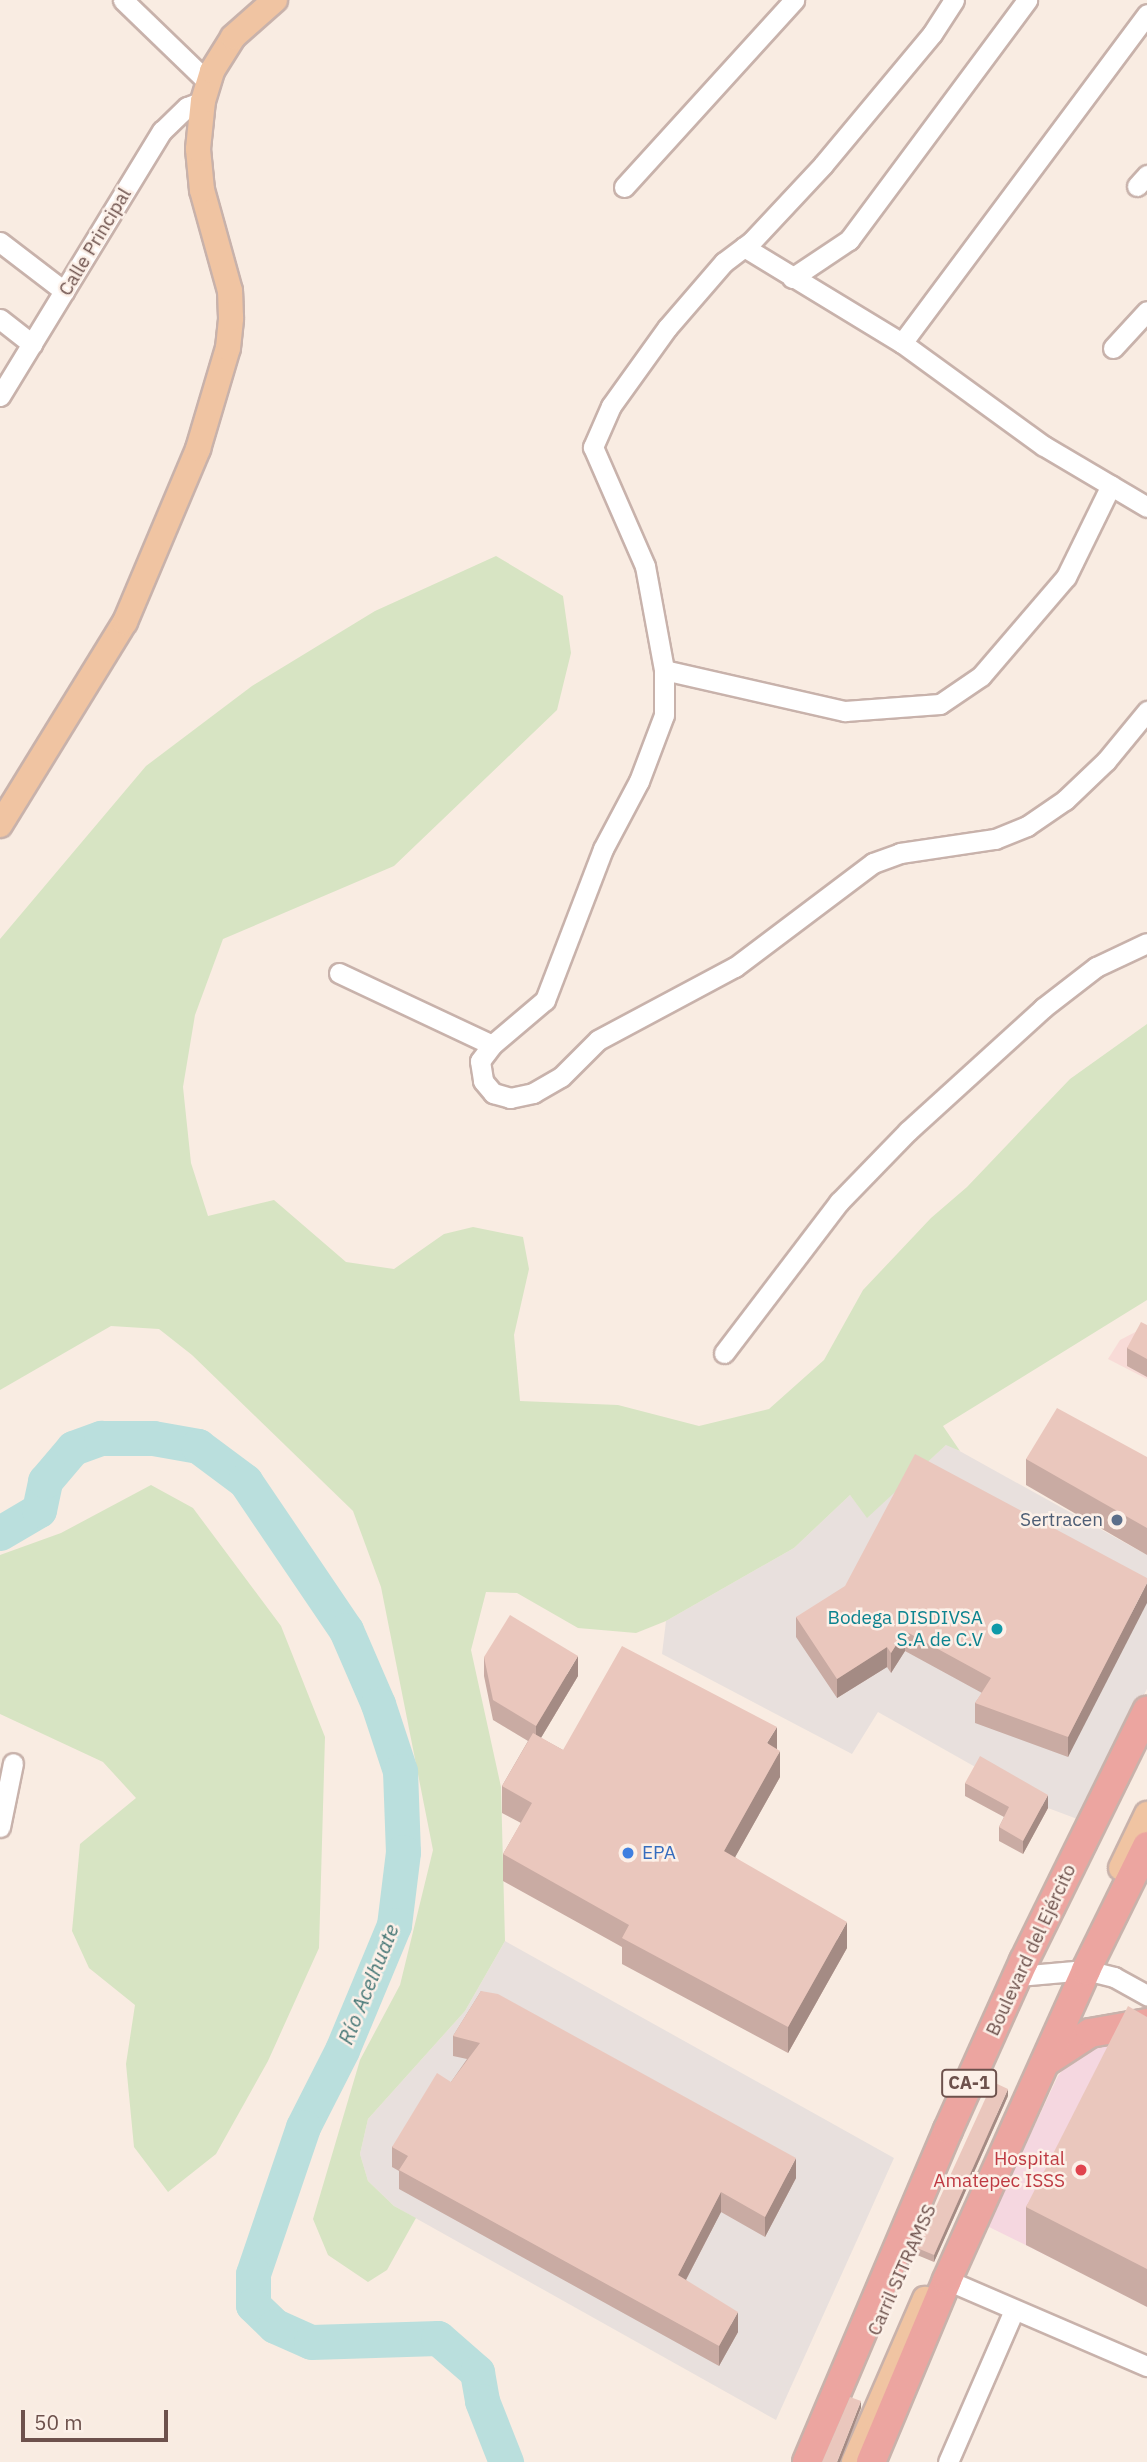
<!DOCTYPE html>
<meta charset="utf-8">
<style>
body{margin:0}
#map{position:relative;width:1147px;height:2462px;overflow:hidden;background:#f9ece2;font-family:"IBM Plex Sans",sans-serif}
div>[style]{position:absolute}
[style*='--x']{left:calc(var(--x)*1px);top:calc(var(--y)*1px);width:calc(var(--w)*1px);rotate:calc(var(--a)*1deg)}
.commercial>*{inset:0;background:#f8dbd7}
.industrial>*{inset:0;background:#e8e0dd}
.medical>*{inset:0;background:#f5d7e0}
.green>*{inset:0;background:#d7e4c3}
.river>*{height:35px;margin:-17.5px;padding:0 17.5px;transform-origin:17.5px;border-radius:17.5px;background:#badfdd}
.roads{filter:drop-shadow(2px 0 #c8b2ab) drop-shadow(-2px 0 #c8b2ab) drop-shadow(0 2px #c8b2ab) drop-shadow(0 -2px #c8b2ab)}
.minor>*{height:19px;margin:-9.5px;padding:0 9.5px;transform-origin:9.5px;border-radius:9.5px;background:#fff}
.major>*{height:24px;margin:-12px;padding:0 12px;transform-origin:12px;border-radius:12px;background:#f0c4a2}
.highway>*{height:28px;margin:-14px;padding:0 14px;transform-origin:14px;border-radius:14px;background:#eca5a0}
.wall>*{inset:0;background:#c9aba3}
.shaded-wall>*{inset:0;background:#a48b84}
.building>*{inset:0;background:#eac7bd}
.dots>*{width:19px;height:19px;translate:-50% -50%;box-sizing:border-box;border:4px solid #fcf0e8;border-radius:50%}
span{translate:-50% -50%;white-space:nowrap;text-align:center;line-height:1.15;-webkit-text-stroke:5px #fcf0e8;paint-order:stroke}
.shield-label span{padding:2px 5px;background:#fcf0e8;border:2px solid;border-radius:5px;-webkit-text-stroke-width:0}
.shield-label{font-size:18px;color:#6d514c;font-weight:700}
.street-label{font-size:19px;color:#6d514c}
.service-label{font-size:19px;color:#4e5e75}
.right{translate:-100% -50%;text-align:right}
.culture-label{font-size:19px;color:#0d838f}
.shop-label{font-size:19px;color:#366cbe}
.left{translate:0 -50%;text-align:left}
.health-label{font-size:19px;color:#be3a42}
.water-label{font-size:21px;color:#467776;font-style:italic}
.scale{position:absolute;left:21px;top:2410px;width:147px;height:32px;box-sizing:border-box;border:4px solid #6d514c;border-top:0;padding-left:9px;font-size:21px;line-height:24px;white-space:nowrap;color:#6d514c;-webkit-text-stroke:5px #fcf0e8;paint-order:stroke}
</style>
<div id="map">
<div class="commercial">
<i style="clip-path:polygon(1147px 1326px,1147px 1379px,1108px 1359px,1120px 1340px)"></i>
</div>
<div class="industrial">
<i style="clip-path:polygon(947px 1444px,1147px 1555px,1147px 1689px,1080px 1820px,1048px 1808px,878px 1712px,852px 1754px,662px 1654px,666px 1621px,794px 1548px,850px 1495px,867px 1517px)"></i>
<i style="clip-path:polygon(505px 1941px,894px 2158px,776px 2420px,394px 2206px,368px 2181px,360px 2154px,368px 2119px,465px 2011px)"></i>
</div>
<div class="medical">
<i style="clip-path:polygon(1120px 2035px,1147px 2305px,987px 2226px,1058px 2076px,1076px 2054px)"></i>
</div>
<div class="green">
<i style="clip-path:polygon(496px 556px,563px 596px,571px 653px,557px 710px,394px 866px,223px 939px,195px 1015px,183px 1087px,191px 1163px,208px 1216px,274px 1200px,346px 1262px,394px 1269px,444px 1234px,473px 1227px,523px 1237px,529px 1269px,514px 1335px,520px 1401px,618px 1405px,699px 1426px,769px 1409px,824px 1360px,863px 1290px,931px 1218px,967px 1187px,1070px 1079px,1147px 1024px,1147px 1300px,943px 1426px,960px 1451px,946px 1445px,867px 1518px,850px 1495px,794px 1548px,666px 1621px,636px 1633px,578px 1628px,517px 1593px,486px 1592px,471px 1650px,501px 1787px,505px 1941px,465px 2011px,368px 2119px,360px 2154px,368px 2181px,394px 2206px,416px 2218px,387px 2270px,368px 2282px,328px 2255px,313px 2219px,360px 2060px,400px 1985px,433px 1850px,381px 1587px,353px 1511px,192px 1355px,159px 1329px,111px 1326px,0 1390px,0 939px,146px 766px,252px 686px,375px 611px)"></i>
<i style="clip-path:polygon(151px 1485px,193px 1508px,281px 1626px,325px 1737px,319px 1948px,268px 2061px,216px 2154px,168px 2192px,134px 2147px,126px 2064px,135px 2005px,89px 1968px,72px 1931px,80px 1844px,136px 1798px,103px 1762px,0 1714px,0 1555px,61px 1533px)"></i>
</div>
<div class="river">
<i style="--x:0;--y:1533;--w:45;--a:-30.5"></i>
<i style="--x:39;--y:1510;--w:30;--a:-78"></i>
<i style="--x:45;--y:1481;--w:43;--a:-49.7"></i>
<i style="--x:73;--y:1448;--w:30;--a:-20"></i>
<i style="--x:101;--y:1438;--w:52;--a:0"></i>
<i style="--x:153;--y:1438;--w:46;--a:10.1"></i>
<i style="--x:198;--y:1446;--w:59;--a:36.7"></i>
<i style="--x:245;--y:1481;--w:180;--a:55.9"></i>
<i style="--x:346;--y:1630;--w:81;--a:66.6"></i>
<i style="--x:378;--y:1704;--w:71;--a:71.8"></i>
<i style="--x:400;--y:1771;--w:81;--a:87.9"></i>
<i style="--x:403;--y:1852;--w:74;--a:97"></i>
<i style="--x:394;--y:1925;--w:135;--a:112.6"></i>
<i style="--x:342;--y:2050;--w:86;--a:116.9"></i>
<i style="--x:303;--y:2127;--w:155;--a:108.8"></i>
<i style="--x:253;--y:2274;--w:31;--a:90"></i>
<i style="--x:253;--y:2305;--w:30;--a:44"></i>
<i style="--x:275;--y:2326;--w:39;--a:24"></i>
<i style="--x:311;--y:2342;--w:127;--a:-1.8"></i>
<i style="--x:438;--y:2338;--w:52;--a:41.1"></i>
<i style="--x:477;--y:2372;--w:29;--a:80"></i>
<i style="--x:482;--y:2401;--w:66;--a:68.5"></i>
</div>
<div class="roads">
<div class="minor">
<i style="--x:123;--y:0;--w:118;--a:44"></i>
<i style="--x:954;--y:0;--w:40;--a:122.9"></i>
<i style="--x:932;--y:34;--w:170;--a:129.8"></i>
<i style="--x:823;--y:165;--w:104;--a:133.1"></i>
<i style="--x:752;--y:241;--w:35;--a:143"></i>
<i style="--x:724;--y:262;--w:87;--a:130.8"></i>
<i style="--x:667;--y:328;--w:96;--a:125.7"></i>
<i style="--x:611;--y:406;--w:45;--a:113.7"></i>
<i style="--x:593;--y:447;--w:130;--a:66.4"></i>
<i style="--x:645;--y:566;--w:106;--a:79.6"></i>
<i style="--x:664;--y:670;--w:45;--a:90"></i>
<i style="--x:664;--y:715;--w:71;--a:110.7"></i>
<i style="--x:639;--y:781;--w:77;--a:117.9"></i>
<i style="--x:603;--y:849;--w:162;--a:111"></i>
<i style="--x:545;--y:1000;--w:70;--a:139.7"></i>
<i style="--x:492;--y:1045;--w:20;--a:127"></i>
<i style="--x:480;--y:1061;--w:20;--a:81"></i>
<i style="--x:483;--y:1081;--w:16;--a:50"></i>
<i style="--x:493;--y:1093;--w:18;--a:16"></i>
<i style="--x:510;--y:1098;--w:24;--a:-12"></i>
<i style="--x:533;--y:1093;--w:32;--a:-30"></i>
<i style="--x:561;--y:1077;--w:52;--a:-45"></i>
<i style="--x:598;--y:1040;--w:155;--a:-28.1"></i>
<i style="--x:735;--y:967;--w:173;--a:-37"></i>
<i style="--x:873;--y:863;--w:29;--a:-20"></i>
<i style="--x:900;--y:853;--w:96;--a:-8.4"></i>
<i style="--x:995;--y:839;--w:35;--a:-22"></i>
<i style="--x:1027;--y:826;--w:46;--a:-34.4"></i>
<i style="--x:1065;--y:800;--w:57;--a:-43.6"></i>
<i style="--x:1106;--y:761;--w:65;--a:-50.6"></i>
<i style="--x:1137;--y:186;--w:15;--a:-48"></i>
<i style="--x:624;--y:187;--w:253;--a:-47.7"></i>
<i style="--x:0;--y:242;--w:81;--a:37.4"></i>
<i style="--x:744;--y:247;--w:185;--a:31.3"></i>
<i style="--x:902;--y:343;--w:175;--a:36"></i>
<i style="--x:1044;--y:446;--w:120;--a:30.6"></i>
<i style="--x:792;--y:278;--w:69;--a:-33.7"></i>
<i style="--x:849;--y:240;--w:299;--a:-53.4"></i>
<i style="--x:0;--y:319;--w:41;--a:38"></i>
<i style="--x:902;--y:343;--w:410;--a:-53.3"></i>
<i style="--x:1113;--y:348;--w:50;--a:-47.4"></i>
<i style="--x:0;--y:396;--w:311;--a:-58.6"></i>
<i style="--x:162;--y:131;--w:35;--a:-44"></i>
<i style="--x:187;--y:107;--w:17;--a:-21"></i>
<i style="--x:664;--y:670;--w:186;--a:12.8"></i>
<i style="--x:845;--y:711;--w:95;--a:-4.2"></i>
<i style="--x:940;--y:704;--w:50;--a:-34.3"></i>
<i style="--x:981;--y:676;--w:130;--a:-49.4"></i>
<i style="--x:1066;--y:577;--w:102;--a:-63.9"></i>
<i style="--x:339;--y:973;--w:169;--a:25.2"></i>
<i style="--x:724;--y:1353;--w:190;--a:-52.7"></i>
<i style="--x:839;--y:1202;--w:99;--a:-45.8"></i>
<i style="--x:908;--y:1131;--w:183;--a:-42.3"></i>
<i style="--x:1043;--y:1008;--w:67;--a:-37.7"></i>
<i style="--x:1096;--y:967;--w:56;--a:-25.2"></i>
<i style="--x:0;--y:1827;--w:65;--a:-78.5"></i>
<i style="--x:1018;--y:1976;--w:68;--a:-5"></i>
<i style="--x:1086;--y:1970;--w:29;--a:14"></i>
<i style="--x:1114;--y:1977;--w:38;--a:29"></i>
<i style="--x:947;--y:2280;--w:218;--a:23.3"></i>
<i style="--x:948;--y:2462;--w:166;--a:-66.5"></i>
</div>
<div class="major">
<i style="--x:0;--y:825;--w:238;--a:-58.4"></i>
<i style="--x:125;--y:622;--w:188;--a:-67.1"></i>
<i style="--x:198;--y:449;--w:105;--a:-73.5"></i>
<i style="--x:228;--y:348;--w:30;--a:-84"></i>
<i style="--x:231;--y:318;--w:27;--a:-92"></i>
<i style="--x:230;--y:291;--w:105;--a:-105.5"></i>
<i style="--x:202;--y:190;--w:41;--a:-95.6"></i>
<i style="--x:198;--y:149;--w:48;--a:-84.1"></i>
<i style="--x:203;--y:101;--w:31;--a:-73"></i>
<i style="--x:212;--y:71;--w:40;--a:-58"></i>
<i style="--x:233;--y:37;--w:56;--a:-41.4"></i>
<i style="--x:1121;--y:1868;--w:60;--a:-64.3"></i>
<i style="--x:854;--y:2462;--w:178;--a:-66.5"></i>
</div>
<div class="highway">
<i style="--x:1047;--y:2061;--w:51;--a:-33.1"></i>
<i style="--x:1090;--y:2033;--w:58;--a:-10"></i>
<i style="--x:807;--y:2462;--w:361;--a:-67"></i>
<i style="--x:948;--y:2130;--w:185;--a:-65.8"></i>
<i style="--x:1024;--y:1961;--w:279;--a:-63.8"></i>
<i style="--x:871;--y:2462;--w:197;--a:-67.3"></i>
<i style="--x:947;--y:2280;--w:340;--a:-65.8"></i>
<i style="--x:1086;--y:1970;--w:138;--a:-63.8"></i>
</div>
</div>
<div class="wall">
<i style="clip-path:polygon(1147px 1325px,1147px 1377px,1127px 1366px,1127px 1348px)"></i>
<i style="clip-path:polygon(1147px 1457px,1147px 1555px,1026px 1485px,1026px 1459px)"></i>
<i style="clip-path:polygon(1147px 1578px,1068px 1757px,975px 1723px,975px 1703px,982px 1693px,905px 1651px,891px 1673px,887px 1667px,837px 1698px,796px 1637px,796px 1617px)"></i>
<i style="clip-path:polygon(484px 1657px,578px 1676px,541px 1738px,563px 1750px,777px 1749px,780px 1777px,735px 1857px,847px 1948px,788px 2053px,622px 1964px,622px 1947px,503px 1881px,503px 1854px,521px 1823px,502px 1813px,502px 1786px,528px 1741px,493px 1720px,484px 1676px)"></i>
<i style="clip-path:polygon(965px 1783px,1048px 1808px,1023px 1854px,999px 1841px,999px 1827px,1004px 1817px,965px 1796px)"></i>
<i style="clip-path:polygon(481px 1991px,796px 2178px,765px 2237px,721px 2212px,686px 2280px,738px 2332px,719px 2366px,399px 2189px,399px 2171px,392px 2167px,392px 2147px,451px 2082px,467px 2059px,453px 2056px,453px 2036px)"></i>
<i style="clip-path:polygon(1147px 2017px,1147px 2307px,1026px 2245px,1026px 2207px)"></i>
<i style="clip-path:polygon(1008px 2096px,934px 2262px,917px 2255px,917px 2248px)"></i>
</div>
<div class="shaded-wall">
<i style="clip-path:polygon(1147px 1583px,1147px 1603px,1068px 1757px,1068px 1737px)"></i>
<i style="clip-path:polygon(905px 1631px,905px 1651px,891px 1673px,891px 1653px)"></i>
<i style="clip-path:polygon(887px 1647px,887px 1667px,837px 1698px,837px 1679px)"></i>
<i style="clip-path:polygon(578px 1656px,578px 1676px,536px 1746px,536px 1726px)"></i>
<i style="clip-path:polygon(777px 1727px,777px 1753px,767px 1743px)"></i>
<i style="clip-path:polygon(780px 1751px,780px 1777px,724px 1877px,724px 1851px)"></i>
<i style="clip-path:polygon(1048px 1795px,1048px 1808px,1023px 1854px,1023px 1841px)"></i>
<i style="clip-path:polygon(847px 1922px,847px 1948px,788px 2053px,788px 2027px)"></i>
<i style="clip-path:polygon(1008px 2089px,1008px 2096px,934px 2262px,934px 2255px)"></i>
<i style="clip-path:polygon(796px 2158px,796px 2178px,765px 2237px,765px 2217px)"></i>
<i style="clip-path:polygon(721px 2192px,721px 2212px,678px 2295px,678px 2275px)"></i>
<i style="clip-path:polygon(738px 2312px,738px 2332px,719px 2366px,719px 2346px)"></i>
<i style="clip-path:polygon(861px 2401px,861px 2408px,840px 2462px,837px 2462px)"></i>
</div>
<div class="building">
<i style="clip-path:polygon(1141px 1322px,1147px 1325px,1147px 1359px,1127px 1348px)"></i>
<i style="clip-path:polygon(1057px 1408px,1147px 1457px,1147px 1528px,1026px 1459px)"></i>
<i style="clip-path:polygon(915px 1454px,1147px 1578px,1147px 1583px,1068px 1737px,975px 1703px,991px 1678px,905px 1631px,891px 1653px,887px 1647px,837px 1679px,796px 1617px,845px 1586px)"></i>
<i style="clip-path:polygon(510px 1615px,578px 1656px,536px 1726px,493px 1700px,484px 1657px)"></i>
<i style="clip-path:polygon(622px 1646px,777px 1727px,767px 1743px,780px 1751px,724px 1851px,847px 1922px,788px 2027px,622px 1938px,629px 1925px,503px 1854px,532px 1803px,502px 1786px,533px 1733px,563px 1750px)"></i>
<i style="clip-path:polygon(980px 1756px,1048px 1795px,1023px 1841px,999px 1827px,1009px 1807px,965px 1783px)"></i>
<i style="clip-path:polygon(481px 1991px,498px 1994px,796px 2158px,765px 2217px,721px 2192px,678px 2275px,738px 2312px,719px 2346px,399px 2170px,408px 2156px,392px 2147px,437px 2073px,451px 2082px,480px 2043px,453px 2036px)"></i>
<i style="clip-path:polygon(1128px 2006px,1147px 2017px,1147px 2269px,1026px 2207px)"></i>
<i style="clip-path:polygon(993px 2082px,1008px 2089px,934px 2255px,917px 2248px)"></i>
<i style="clip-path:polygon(850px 2397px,861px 2401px,837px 2462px,822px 2462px)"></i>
</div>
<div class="dots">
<i style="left:1117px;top:1520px;background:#5c6f8a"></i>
<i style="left:997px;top:1629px;background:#0f9aa8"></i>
<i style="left:628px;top:1853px;background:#3f7fe0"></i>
<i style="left:1081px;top:2170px;background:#e0444e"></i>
</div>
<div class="shield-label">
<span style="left:969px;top:2083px">CA-1</span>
</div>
<div class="street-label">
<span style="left:95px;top:242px;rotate:-59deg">Calle Principal</span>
<span style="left:1031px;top:1950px;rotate:-65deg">Boulevard del Ejército</span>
<span style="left:902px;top:2270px;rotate:-66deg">Carril SITRAMSS</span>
</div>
<div class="service-label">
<span class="right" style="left:1103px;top:1520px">Sertracen</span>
</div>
<div class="culture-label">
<span class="right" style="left:983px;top:1629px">Bodega DISDIVSA<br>S.A de C.V</span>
</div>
<div class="shop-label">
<span class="left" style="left:642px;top:1853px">EPA</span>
</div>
<div class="health-label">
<span class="right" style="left:1065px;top:2170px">Hospital<br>Amatepec ISSS</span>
</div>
<div class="water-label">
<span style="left:368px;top:1984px;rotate:-68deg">Río Acelhuate</span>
</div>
<div class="scale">50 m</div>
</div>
